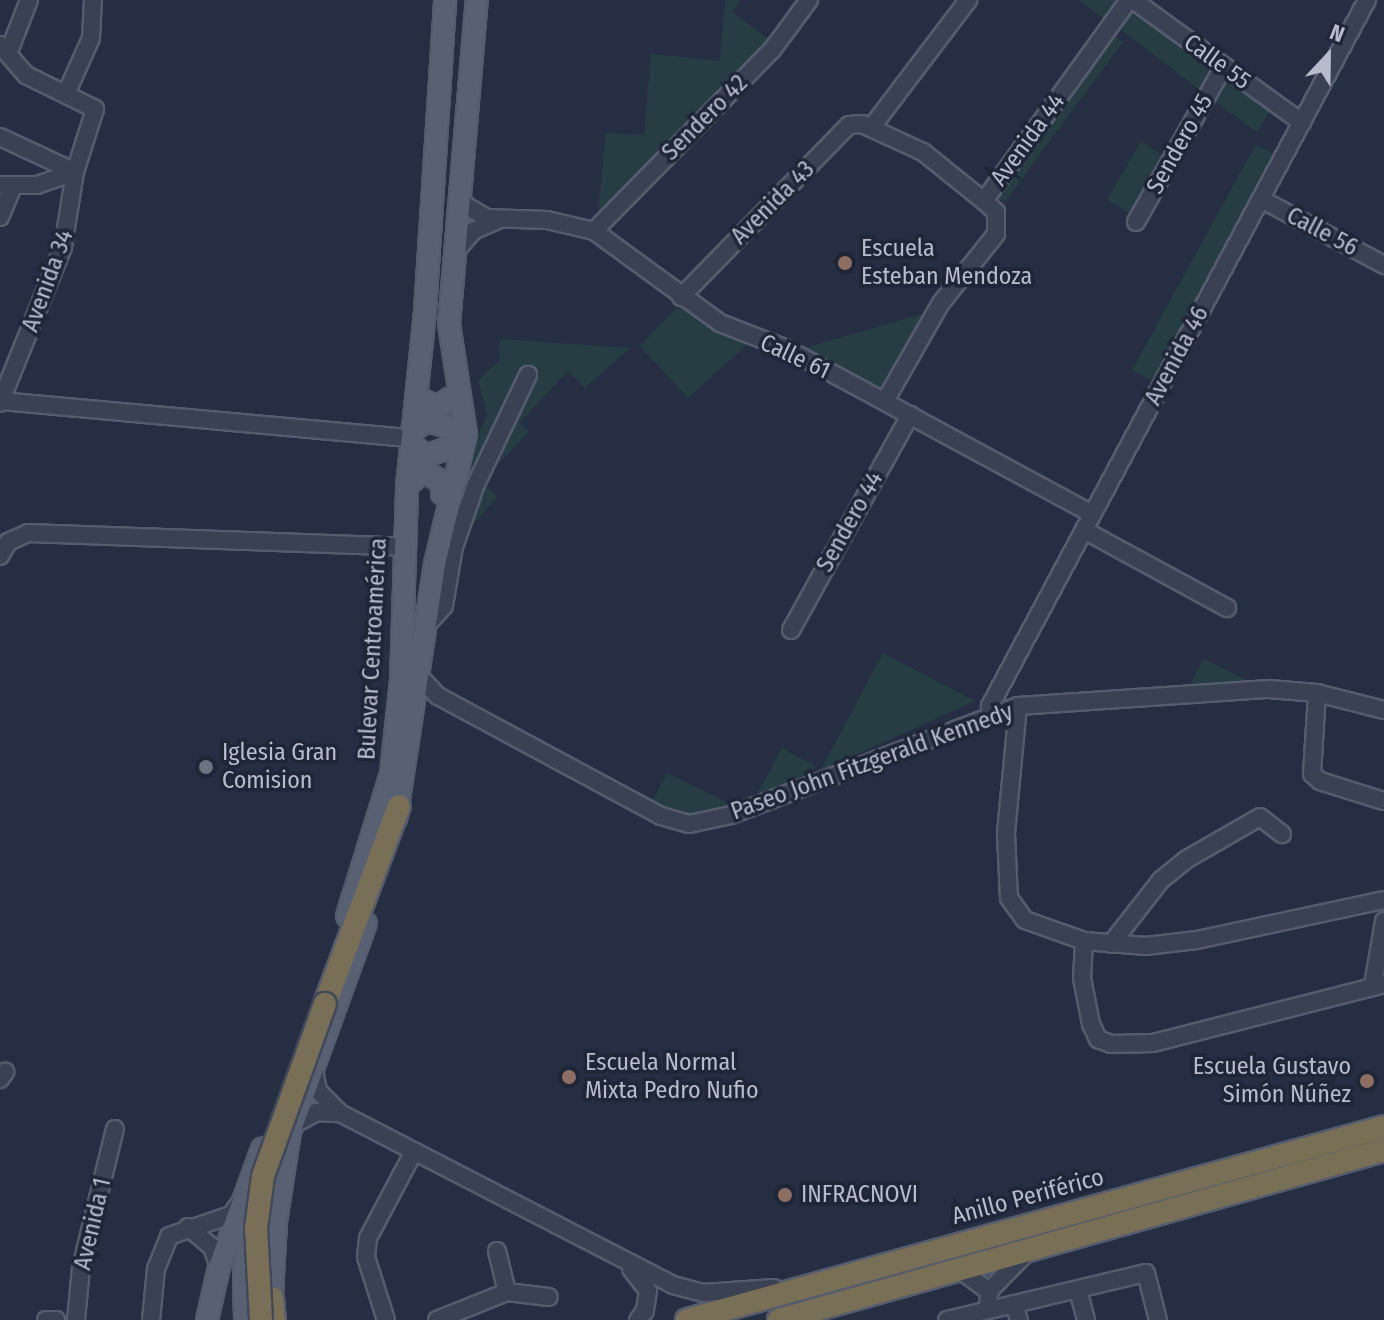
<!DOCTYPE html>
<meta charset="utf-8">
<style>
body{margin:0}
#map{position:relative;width:1384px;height:1320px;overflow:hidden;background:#252e43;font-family:"Fira Sans Condensed",sans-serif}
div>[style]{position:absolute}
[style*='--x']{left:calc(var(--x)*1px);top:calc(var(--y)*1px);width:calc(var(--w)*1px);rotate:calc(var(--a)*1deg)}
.green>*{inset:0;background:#273d44}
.roads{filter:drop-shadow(2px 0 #555c6d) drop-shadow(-2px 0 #555c6d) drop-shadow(0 2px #555c6d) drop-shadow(0 -2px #555c6d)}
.minor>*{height:16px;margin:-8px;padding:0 8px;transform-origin:8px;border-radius:8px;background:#3a4153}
.major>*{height:20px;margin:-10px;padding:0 10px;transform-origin:10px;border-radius:10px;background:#586073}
.highway>*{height:22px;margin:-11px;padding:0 11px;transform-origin:11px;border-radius:11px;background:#796f56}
.bridges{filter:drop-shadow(2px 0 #41495a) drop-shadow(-2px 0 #41495a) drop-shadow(0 2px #41495a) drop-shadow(0 -2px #41495a)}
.highway-bridge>*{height:22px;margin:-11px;padding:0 11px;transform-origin:11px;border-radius:11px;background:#796f56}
.dots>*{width:22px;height:22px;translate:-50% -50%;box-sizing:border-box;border:4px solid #1e2638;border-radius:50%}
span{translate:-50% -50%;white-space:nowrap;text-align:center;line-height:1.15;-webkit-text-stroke:7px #1e2638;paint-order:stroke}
.street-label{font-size:24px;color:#b7bccc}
.poi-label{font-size:24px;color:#b7bccc}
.left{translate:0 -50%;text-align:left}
.right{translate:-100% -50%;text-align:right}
.north{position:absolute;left:1288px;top:16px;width:80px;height:80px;-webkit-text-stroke:6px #1e2638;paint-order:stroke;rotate:22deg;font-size:22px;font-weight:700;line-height:32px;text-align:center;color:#b7bccc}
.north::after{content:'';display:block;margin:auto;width:28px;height:36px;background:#b7bccc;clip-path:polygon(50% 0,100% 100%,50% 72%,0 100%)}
</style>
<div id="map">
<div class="green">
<i style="clip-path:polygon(725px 0,740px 0,732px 12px,779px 47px,597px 223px,606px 133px,644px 135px,651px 54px,720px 61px)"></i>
<i style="clip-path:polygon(1079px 0,1121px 0,1107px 21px)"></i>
<i style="clip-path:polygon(1132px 3px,1219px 67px,1205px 94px,1116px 26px)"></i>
<i style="clip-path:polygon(1111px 33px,1123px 42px,1004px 203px,993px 195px)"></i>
<i style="clip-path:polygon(1225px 71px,1273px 106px,1257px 132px,1210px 98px)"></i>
<i style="clip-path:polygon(1141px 141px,1168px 160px,1136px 217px,1107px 200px)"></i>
<i style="clip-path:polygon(1256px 144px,1276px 156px,1154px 382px,1132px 370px)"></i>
<i style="clip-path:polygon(680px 304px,750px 342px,688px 398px,640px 346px)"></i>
<i style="clip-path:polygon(932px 311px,883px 396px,798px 350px)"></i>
<i style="clip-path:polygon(500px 339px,630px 348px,585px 388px,568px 371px,520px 422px,529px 432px,482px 481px,497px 497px,455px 545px,444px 535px,469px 454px,487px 415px,478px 380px,499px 361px)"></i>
<i style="clip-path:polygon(883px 653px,975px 701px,820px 771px)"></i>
<i style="clip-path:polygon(1204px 659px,1258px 686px,1187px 690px)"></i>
<i style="clip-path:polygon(782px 748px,816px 766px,809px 776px,755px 798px)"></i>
<i style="clip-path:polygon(667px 773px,736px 807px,696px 815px,651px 804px)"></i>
</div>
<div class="roads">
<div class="minor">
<i style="--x:1133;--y:0;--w:209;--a:36"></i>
<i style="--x:0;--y:45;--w:40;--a:49"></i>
<i style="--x:26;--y:75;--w:77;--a:26.2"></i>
<i style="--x:95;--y:109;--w:66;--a:107.6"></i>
<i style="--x:75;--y:172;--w:76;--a:99.1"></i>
<i style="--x:63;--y:247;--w:168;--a:112"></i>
<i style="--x:8;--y:54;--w:58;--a:-68.7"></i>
<i style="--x:66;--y:94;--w:61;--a:-65.9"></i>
<i style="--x:91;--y:38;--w:38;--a:-87"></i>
<i style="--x:871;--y:128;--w:161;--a:-52.8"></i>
<i style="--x:0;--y:137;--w:83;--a:25"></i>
<i style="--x:0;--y:185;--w:37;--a:0"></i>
<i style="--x:37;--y:185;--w:40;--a:-18.9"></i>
<i style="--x:460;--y:194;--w:12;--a:66"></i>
<i style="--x:465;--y:205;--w:26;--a:31"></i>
<i style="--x:487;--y:218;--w:60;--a:1.9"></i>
<i style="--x:547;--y:220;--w:48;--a:13.2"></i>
<i style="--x:594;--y:231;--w:156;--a:36.1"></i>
<i style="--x:720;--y:323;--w:72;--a:21.2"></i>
<i style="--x:787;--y:349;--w:347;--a:28.4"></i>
<i style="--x:1261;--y:199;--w:140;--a:28.2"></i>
<i style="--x:0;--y:217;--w:30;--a:-67"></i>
<i style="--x:1136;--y:222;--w:179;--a:-60.6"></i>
<i style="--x:594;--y:231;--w:254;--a:-45.5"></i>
<i style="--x:772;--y:50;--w:62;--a:-53.5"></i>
<i style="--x:455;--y:252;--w:28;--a:-49"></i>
<i style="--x:473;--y:231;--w:27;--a:-24"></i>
<i style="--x:681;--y:297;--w:240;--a:-45.7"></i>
<i style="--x:849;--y:125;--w:13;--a:-4"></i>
<i style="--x:862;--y:124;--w:67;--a:24.7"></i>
<i style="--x:923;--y:152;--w:78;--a:38.8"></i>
<i style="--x:1;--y:401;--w:412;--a:5.2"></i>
<i style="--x:885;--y:401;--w:113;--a:-60.3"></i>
<i style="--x:941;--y:303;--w:88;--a:-51.4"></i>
<i style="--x:996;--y:234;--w:22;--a:-90"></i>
<i style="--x:996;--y:212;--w:16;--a:-137"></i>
<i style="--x:984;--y:201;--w:248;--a:-54.2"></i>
<i style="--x:1084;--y:530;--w:163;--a:28.6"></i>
<i style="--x:0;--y:556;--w:16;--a:-60"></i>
<i style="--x:8;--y:542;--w:22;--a:-24"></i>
<i style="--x:28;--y:533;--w:378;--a:2.1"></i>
<i style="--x:425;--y:627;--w:28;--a:-48"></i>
<i style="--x:444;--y:606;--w:60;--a:-80.4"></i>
<i style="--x:454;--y:547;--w:67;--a:-70.8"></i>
<i style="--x:476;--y:484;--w:121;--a:-64.5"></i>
<i style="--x:791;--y:630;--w:246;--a:-61"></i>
<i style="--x:420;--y:677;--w:26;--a:47"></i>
<i style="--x:438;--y:696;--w:253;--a:28.3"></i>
<i style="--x:661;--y:816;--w:29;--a:16"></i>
<i style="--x:689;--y:824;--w:43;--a:-12.1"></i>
<i style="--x:731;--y:815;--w:307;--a:-20.8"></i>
<i style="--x:1018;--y:706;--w:252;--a:-3.9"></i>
<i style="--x:1269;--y:689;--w:48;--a:4.8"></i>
<i style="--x:1317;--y:693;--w:69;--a:14.2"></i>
<i style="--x:1317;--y:693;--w:81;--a:93.5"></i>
<i style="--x:1312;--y:774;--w:11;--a:41"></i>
<i style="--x:1320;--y:781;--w:67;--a:17.4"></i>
<i style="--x:1018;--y:706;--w:128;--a:95.4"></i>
<i style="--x:1006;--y:833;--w:65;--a:87.4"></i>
<i style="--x:1009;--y:898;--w:27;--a:54"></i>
<i style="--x:1025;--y:920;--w:63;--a:19.6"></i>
<i style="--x:1084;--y:941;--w:62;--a:4.6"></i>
<i style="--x:1146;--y:946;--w:51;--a:-6.7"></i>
<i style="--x:1197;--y:940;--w:191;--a:-12.1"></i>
<i style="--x:990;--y:714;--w:8;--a:-90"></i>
<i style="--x:990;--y:706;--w:800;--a:-61.9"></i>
<i style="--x:1084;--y:941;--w:37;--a:93"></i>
<i style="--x:1082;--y:978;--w:47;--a:78.9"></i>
<i style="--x:1091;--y:1024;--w:17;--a:65"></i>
<i style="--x:1098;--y:1039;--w:14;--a:21"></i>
<i style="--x:1111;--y:1044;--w:42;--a:-1.4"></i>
<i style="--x:1153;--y:1043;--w:238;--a:-14.3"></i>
<i style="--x:1111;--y:944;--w:81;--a:-52"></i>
<i style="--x:1161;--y:880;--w:33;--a:-39"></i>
<i style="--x:1187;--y:859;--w:84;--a:-29.9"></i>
<i style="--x:1260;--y:817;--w:28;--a:38"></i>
<i style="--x:1373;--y:985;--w:65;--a:-80.2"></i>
<i style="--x:314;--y:1070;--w:21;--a:79"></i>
<i style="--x:318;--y:1091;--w:31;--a:45"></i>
<i style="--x:340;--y:1113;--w:375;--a:27.3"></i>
<i style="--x:673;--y:1285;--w:31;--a:15"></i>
<i style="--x:703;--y:1293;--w:71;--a:-4"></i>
<i style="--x:0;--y:1079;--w:9;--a:-54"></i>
<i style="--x:293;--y:1125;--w:26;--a:-29"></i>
<i style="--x:316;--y:1112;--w:22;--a:3"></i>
<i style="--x:188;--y:1227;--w:31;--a:40"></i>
<i style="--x:212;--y:1247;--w:21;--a:71"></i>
<i style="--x:497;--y:1251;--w:42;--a:76.3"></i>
<i style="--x:631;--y:1269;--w:28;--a:52"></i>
<i style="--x:648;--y:1291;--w:20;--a:99"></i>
<i style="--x:645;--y:1311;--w:11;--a:128"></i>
<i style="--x:960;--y:1270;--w:36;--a:36"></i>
<i style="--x:1078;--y:1290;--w:31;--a:75"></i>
<i style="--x:1014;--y:1304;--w:17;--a:73"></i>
<i style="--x:988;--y:1310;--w:19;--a:-87"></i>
<i style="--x:989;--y:1291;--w:56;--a:-45.7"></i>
<i style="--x:46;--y:1320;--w:10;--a:0"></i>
<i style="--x:76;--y:1320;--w:52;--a:-84.5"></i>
<i style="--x:81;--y:1268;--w:143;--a:-76.3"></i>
<i style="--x:151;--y:1320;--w:51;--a:-84.4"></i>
<i style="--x:156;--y:1269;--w:35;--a:-68"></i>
<i style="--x:169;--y:1236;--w:65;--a:-18.7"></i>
<i style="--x:231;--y:1215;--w:17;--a:-54"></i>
<i style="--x:386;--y:1320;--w:66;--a:-107.6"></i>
<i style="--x:366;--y:1257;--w:19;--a:-84"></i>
<i style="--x:368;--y:1238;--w:98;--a:-62.1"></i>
<i style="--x:437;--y:1320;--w:75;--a:-21.8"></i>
<i style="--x:507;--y:1292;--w:42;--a:6.8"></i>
<i style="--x:947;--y:1320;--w:204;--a:-13.3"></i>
<i style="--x:1146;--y:1273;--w:49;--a:75.7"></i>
</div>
<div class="major">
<i style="--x:416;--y:397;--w:23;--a:25"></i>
<i style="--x:437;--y:407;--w:17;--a:-33"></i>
<i style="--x:412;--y:430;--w:18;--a:-29"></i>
<i style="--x:428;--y:421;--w:27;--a:17"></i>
<i style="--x:411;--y:444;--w:19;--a:39"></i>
<i style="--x:426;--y:456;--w:29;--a:-20"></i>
<i style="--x:407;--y:486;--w:22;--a:-43"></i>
<i style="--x:423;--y:471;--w:22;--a:30"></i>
<i style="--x:442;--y:482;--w:12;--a:90"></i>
<i style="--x:396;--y:819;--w:258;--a:-81.3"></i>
<i style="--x:435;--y:564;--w:134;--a:-76.6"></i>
<i style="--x:466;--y:434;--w:111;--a:-98.8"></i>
<i style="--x:449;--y:324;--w:325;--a:-85.1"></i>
<i style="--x:347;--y:916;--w:149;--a:-72.8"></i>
<i style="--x:391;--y:774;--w:94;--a:-83.9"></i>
<i style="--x:401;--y:681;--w:195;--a:-88.2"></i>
<i style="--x:407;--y:486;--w:175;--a:-84.1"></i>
<i style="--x:425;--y:312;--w:313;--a:-86.3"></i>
<i style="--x:271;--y:1312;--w:90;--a:-86.8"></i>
<i style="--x:276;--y:1222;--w:91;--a:-81.2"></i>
<i style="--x:290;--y:1132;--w:222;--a:-70"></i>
<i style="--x:207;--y:1320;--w:54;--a:-77.2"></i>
<i style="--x:219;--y:1267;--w:126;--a:-70"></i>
<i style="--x:245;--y:1320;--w:48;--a:-91.2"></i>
<i style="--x:244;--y:1272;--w:48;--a:-80.3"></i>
</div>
<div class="highway">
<i style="--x:325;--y:1004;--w:211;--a:-69.5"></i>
<i style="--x:272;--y:1298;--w:22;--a:85"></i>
<i style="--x:687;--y:1320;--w:723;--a:-15.48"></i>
<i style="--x:779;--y:1320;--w:628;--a:-15.69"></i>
</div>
</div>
<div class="bridges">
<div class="highway-bridge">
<i style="--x:261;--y:1320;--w:92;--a:-93.1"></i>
<i style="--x:256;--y:1228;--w:52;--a:-82.3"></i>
<i style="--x:263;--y:1176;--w:183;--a:-70.2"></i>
</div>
</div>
<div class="dots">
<i style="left:845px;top:263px;background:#8d6e63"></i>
<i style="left:206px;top:767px;background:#6b7280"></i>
<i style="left:569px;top:1077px;background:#8d6e63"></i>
<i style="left:1367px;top:1081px;background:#8d6e63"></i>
<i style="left:785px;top:1195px;background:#8d6e63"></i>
</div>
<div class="street-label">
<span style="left:1217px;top:62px;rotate:36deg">Calle 55</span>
<span style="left:705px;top:118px;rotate:-45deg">Sendero 42</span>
<span style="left:1028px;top:140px;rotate:-54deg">Avenida 44</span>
<span style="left:1180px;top:144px;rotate:-61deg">Sendero 45</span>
<span style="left:773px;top:203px;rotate:-45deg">Avenida 43</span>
<span style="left:1322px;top:232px;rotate:28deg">Calle 56</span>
<span style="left:48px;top:281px;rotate:-70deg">Avenida 34</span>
<span style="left:1177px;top:356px;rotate:-62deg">Avenida 46</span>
<span style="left:795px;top:357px;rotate:25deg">Calle 61</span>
<span style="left:850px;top:522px;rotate:-61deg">Sendero 44</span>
<span style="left:373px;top:649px;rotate:-87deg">Bulevar Centroamérica</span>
<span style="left:872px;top:762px;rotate:-20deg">Paseo John Fitzgerald Kennedy</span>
<span style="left:1028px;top:1197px;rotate:-15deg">Anillo Periférico</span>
<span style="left:93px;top:1224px;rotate:-77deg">Avenida 1</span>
</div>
<div class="poi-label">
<span class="left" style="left:861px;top:263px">Escuela<br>Esteban Mendoza</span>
<span class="left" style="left:222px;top:767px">Iglesia Gran<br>Comision</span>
<span class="left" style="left:585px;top:1077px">Escuela Normal<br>Mixta Pedro Nufio</span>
<span class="right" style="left:1351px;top:1081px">Escuela Gustavo<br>Simón Núñez</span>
<span class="left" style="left:801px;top:1195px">INFRACNOVI</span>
</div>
<div class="north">N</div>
</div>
